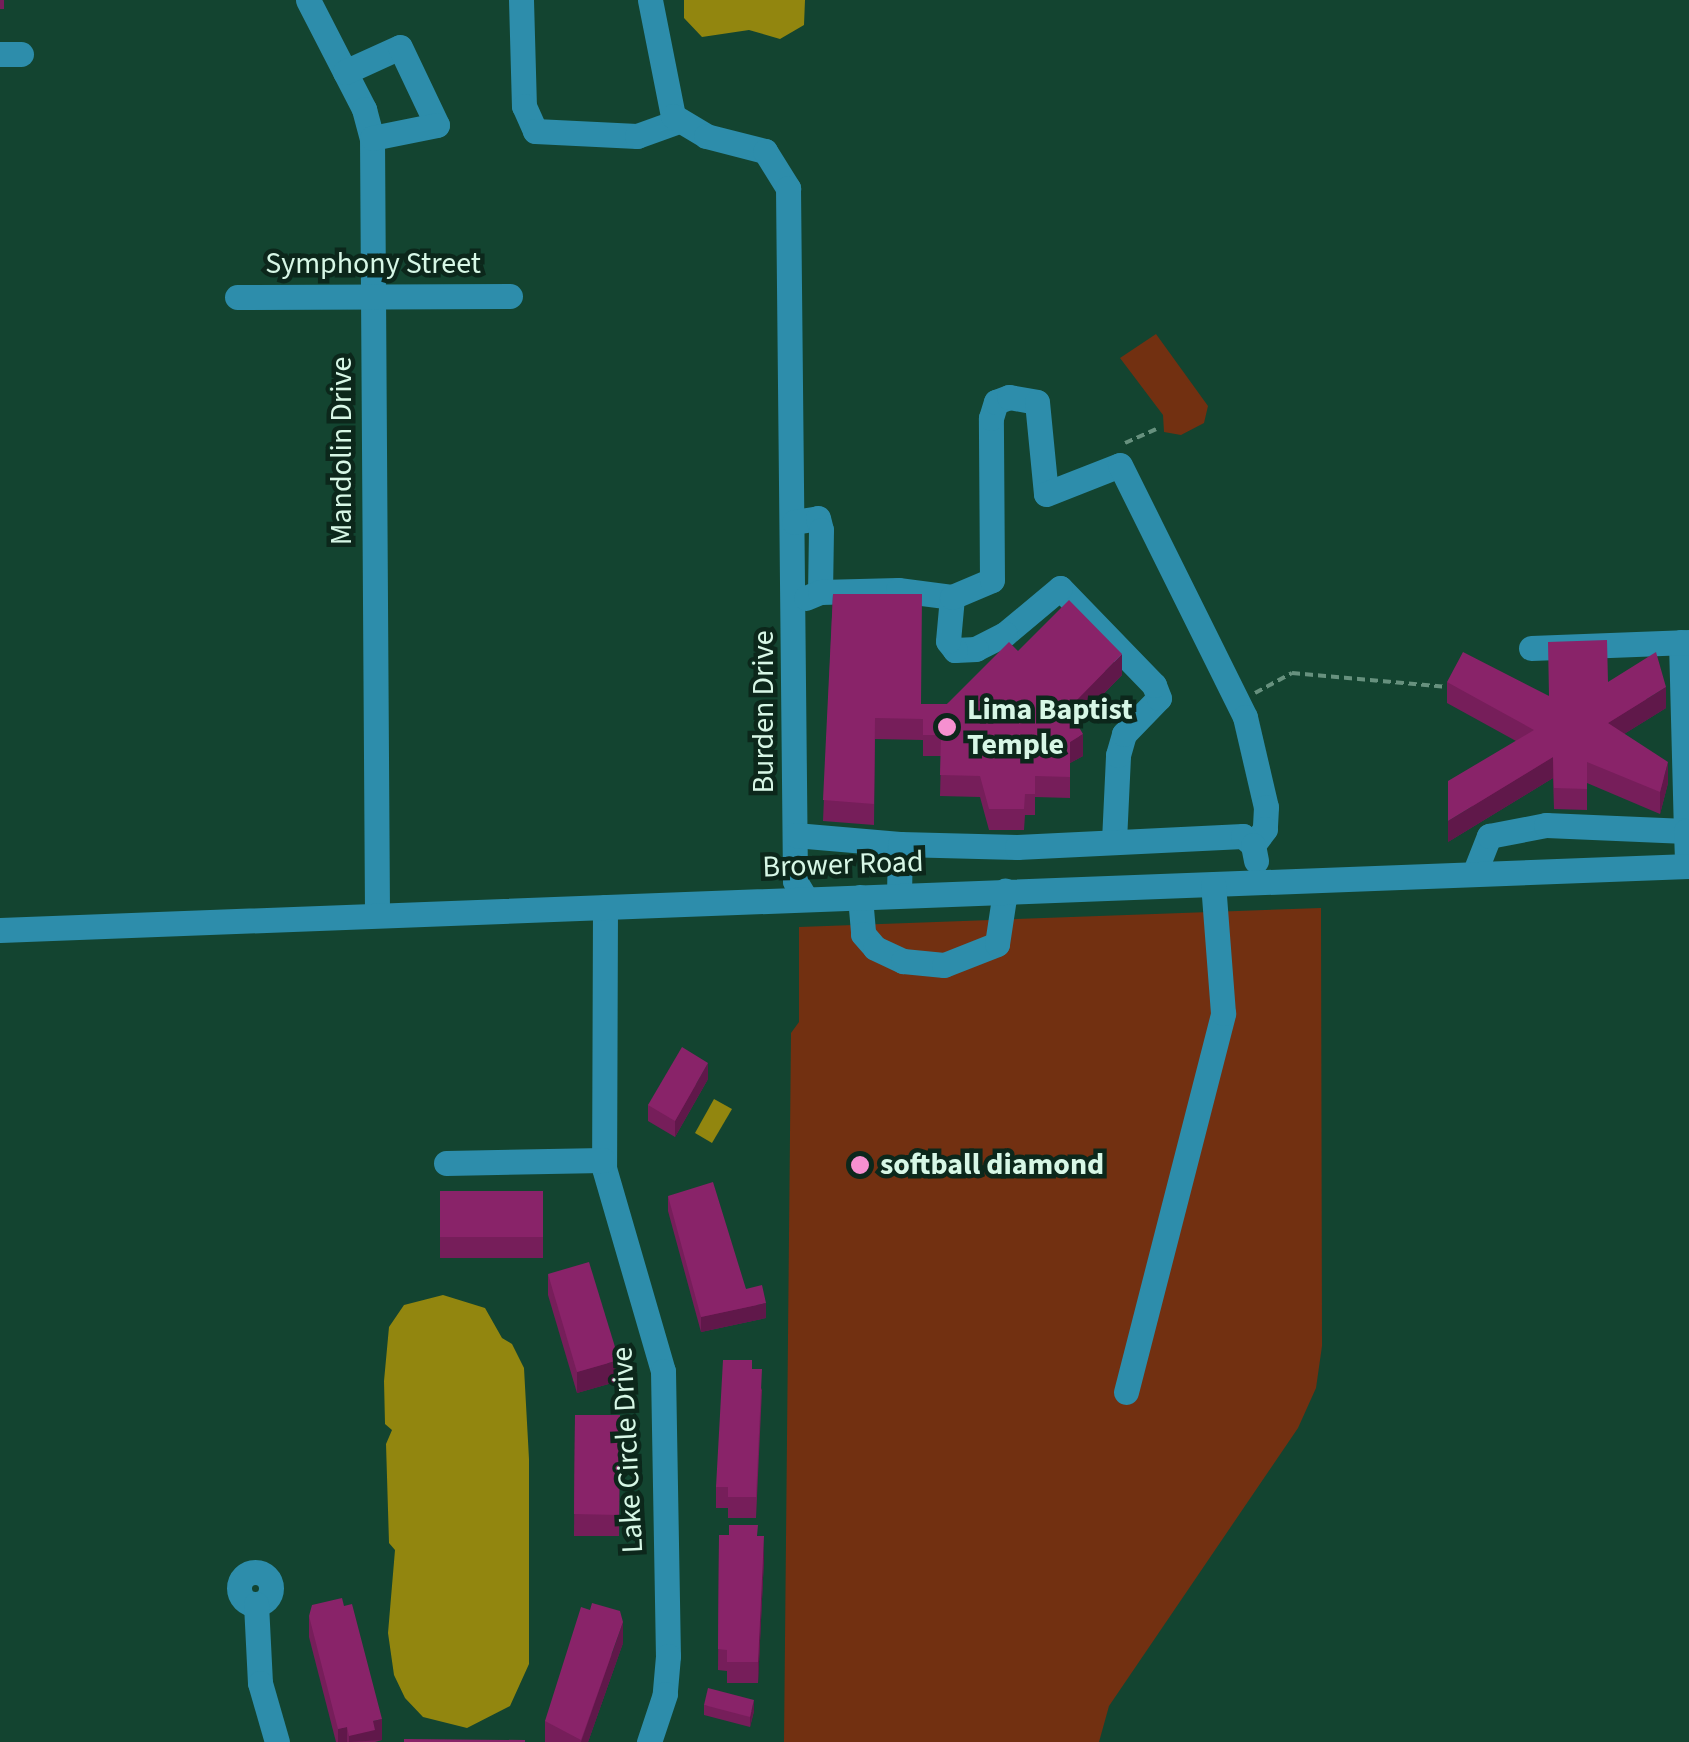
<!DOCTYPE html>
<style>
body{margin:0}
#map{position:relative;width:1689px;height:1742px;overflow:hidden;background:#134430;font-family:"Source Sans 3",sans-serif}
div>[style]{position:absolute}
.green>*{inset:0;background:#723011}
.water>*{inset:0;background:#92860f}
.path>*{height:4px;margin-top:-2px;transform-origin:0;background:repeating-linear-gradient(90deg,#67917e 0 8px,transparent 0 13px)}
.minor>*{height:25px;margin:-12.5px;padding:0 12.5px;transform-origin:12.5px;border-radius:12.5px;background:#2d8dab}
.minor>.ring{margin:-12.5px;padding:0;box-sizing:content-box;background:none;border:25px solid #2d8dab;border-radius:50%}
.wall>*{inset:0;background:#761e5a}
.shaded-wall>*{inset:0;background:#60184a}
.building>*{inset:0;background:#892369}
.dots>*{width:28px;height:28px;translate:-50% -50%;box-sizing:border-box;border:5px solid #0c271b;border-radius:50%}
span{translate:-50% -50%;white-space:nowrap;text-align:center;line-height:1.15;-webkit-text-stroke:9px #0c271b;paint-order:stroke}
.street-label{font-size:30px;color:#d7f7e6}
.poi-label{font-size:30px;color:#d7f7e6;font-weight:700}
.left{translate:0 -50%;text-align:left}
</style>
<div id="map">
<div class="green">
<div style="clip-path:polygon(1156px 334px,1208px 406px,1204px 423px,1181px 435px,1164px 432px,1163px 415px,1120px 358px)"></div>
<div style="clip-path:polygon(1321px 908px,1322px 1346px,1316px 1388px,1298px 1428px,1109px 1706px,1099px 1742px,784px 1742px,791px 1033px,799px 1022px,799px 927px)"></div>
</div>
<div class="water">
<div style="clip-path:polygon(684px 0,805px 0,804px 25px,780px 39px,749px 30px,702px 37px,684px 18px)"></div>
<div style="clip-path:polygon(714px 1099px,732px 1109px,712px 1143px,695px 1133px)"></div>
<div style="clip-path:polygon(443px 1295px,485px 1308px,502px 1338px,512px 1344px,524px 1368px,529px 1459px,529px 1664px,510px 1706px,467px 1728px,423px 1717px,405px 1698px,394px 1675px,388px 1633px,395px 1550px,389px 1543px,386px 1444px,392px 1430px,385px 1424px,384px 1381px,389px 1327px,404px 1305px)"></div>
</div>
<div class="path">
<div style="left:1125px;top:443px;width:34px;rotate:-24deg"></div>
<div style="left:1255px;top:693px;width:42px;rotate:-28.4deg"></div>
<div style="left:1292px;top:673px;width:159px;rotate:5.1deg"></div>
</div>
<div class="minor">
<div style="left:308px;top:0;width:123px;rotate:62.8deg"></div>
<div style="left:364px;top:109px;width:30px;rotate:75deg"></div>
<div style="left:372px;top:138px;width:777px;rotate:89.63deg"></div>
<div style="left:521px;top:0;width:106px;rotate:88.4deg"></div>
<div style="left:524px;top:106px;width:27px;rotate:66deg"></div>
<div style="left:535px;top:131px;width:102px;rotate:2.8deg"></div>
<div style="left:637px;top:136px;width:45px;rotate:-19.7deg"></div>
<div style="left:650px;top:0;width:118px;rotate:78.8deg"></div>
<div style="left:673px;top:116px;width:39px;rotate:31deg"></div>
<div style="left:706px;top:136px;width:61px;rotate:14.3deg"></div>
<div style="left:765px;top:151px;width:44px;rotate:58.1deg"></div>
<div style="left:788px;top:188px;width:693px;rotate:89.42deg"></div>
<div style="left:795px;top:881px;width:21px;rotate:59deg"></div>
<div style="left:0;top:54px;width:21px"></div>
<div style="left:345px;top:72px;width:60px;rotate:-24.4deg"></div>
<div style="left:400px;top:47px;width:86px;rotate:64.6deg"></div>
<div style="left:437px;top:125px;width:66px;rotate:168.7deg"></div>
<div style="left:237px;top:297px;width:273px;rotate:-0.2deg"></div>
<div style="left:794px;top:522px;width:24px;rotate:-9deg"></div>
<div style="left:818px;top:518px;width:12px;rotate:76deg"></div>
<div style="left:821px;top:530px;width:62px;rotate:90.9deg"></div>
<div style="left:820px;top:592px;width:15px;rotate:157deg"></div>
<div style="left:820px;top:592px;width:78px;rotate:-1.5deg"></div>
<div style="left:898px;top:590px;width:54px;rotate:7.4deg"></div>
<div style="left:1681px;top:642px;width:189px;rotate:88.5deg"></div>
<div style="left:1531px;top:648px;width:158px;rotate:-2.2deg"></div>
<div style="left:795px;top:835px;width:105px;rotate:4.9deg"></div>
<div style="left:1114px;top:841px;width:86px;rotate:-87.3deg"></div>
<div style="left:1118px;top:755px;width:22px;rotate:-74deg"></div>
<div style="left:1124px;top:734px;width:50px;rotate:-45.8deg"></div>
<div style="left:1159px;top:698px;width:14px;rotate:-111deg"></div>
<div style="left:1154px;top:685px;width:135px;rotate:-134.1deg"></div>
<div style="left:1060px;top:588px;width:72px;rotate:140.1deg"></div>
<div style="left:1005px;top:634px;width:33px;rotate:153deg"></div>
<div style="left:976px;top:649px;width:21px;rotate:177deg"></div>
<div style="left:955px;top:650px;width:11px;rotate:-128deg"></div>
<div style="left:948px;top:641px;width:44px;rotate:-84.8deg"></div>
<div style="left:952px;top:597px;width:43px;rotate:-23deg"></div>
<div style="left:992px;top:580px;width:162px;rotate:-90.4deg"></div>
<div style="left:991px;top:418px;width:17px;rotate:-73deg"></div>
<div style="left:996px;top:402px;width:14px;rotate:-21deg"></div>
<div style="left:1009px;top:397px;width:28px;rotate:10deg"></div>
<div style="left:1037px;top:402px;width:92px;rotate:84.4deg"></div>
<div style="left:1046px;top:494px;width:79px;rotate:-21.4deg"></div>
<div style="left:1120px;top:465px;width:281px;rotate:63.6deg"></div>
<div style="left:1245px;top:717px;width:92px;rotate:76.9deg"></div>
<div style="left:1266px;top:807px;width:22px;rotate:93deg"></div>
<div style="left:1265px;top:829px;width:20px;rotate:127deg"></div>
<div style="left:1474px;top:874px;width:41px;rotate:-68.5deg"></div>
<div style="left:1489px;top:836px;width:58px;rotate:-10.9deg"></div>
<div style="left:1546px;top:825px;width:140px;rotate:2.5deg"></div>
<div style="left:1686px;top:831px;width:35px;rotate:88deg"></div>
<div style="left:899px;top:895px;width:51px;rotate:-88.9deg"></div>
<div style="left:900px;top:844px;width:117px;rotate:1.5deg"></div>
<div style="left:1017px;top:847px;width:226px;rotate:-2.8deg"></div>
<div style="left:1243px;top:836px;width:13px;rotate:42deg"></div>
<div style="left:1253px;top:845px;width:16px;rotate:79deg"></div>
<div style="left:860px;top:897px;width:37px;rotate:85deg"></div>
<div style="left:863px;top:934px;width:18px;rotate:49deg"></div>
<div style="left:875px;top:948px;width:31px;rotate:25deg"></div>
<div style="left:903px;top:961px;width:41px;rotate:5.6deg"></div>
<div style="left:944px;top:965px;width:57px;rotate:-21.6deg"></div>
<div style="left:997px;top:944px;width:54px;rotate:-81.4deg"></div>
<div style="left:605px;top:907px;width:261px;rotate:90.2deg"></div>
<div style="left:604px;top:1168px;width:211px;rotate:73.8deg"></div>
<div style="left:663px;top:1371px;width:285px;rotate:89deg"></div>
<div style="left:668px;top:1656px;width:38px;rotate:95deg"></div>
<div style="left:665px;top:1694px;width:51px;rotate:108.4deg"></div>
<div style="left:0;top:930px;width:1690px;rotate:-2.17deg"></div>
<div style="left:446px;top:1163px;width:157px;rotate:-1.1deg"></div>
<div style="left:1126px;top:1392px;width:391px;rotate:-75.6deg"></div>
<div style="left:1223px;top:1013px;width:129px;rotate:-94.4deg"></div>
<div class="ring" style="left:239px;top:1572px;width:7px;height:7px"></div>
<div style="left:256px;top:1604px;width:79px;rotate:87.1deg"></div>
<div style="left:260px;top:1683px;width:61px;rotate:73.9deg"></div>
</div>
<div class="wall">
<div style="clip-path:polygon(0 0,4px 0,4px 9px,0 9px)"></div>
<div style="clip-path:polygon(833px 594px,921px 704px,947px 704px,1018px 651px,1122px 675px,1076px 722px,1083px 756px,1070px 763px,1070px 798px,1035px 797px,1035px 815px,1025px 815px,1024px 830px,989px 830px,980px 797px,940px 796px,941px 756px,923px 756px,923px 740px,875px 739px,874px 825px,823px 821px)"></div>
<div style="clip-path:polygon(1447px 682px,1548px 696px,1608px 682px,1666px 708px,1624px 734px,1668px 783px,1660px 814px,1587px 783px,1587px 810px,1554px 809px,1553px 778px,1448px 842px,1516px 741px,1447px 703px)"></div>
<div style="clip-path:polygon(708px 1079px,675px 1137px,648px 1121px,648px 1105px)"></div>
<div style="clip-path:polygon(440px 1191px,543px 1191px,543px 1258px,440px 1258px)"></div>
<div style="clip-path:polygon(668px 1196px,746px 1289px,766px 1318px,701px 1332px,668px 1211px)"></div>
<div style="clip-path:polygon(548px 1274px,619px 1381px,577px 1393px,548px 1295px)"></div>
<div style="clip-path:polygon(752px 1369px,762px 1390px,756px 1518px,728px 1518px,728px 1508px,716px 1508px,716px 1487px)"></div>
<div style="clip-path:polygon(575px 1415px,620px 1415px,619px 1536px,574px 1536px)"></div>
<div style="clip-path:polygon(719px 1535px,757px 1536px,764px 1558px,758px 1683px,727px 1683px,727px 1671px,718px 1670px)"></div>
<div style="clip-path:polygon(309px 1616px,382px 1740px,375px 1742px,336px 1742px,309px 1637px)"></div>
<div style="clip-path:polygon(623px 1643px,588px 1742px,545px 1742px,545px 1721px)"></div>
<div style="clip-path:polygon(704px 1705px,754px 1711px,750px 1727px,704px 1715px)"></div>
</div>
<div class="shaded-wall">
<div style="clip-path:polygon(1122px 654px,1122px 675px,1068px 730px,1068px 709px)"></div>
<div style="clip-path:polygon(1666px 687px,1666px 708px,1608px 744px,1608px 723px)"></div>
<div style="clip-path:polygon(1083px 734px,1083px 756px,1070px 763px,1070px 798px,1070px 742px)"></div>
<div style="clip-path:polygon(1553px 757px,1553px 778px,1448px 842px,1448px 821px)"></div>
<div style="clip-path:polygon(1668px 762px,1668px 783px,1660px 814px,1660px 792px)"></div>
<div style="clip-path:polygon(708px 1063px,708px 1079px,675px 1137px,675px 1121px)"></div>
<div style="clip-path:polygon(766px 1303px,766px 1318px,701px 1332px,701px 1317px)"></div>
<div style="clip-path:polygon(619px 1360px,619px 1381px,577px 1393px,577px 1372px)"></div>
<div style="clip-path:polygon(764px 1536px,764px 1558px,758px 1683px,758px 1662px)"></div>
<div style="clip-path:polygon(623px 1622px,623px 1643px,588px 1742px,581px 1742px)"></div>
<div style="clip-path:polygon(754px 1700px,754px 1711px,750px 1727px,750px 1717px)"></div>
<div style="clip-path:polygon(382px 1719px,382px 1740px,349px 1742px,349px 1736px,373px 1721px)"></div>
<div style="clip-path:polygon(347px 1727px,347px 1742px,338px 1742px,338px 1729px)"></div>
</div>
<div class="building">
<div style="clip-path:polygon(833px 594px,922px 594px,921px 704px,947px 704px,1009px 642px,1018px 651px,1069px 600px,1122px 654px,1068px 709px,1083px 734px,1070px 742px,1070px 777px,1035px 776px,1035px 794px,1025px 794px,1024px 809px,989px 809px,980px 776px,940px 775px,941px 735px,923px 735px,923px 719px,875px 718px,874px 804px,823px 800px)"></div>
<div style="clip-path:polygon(1607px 640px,1608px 682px,1656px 652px,1666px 687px,1608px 723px,1668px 762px,1660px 792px,1587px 762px,1587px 789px,1554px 788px,1553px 757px,1448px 821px,1448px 781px,1534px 730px,1447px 682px,1463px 652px,1549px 696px,1548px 642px)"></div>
<div style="clip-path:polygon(682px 1047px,708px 1063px,675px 1121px,648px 1105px)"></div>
<div style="clip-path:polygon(713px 1182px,746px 1289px,762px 1285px,766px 1303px,701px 1317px,668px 1196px)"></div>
<div style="clip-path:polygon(440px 1191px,543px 1191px,543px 1237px,440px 1237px)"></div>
<div style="clip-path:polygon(589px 1262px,619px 1360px,577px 1372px,548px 1274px)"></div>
<div style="clip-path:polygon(723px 1360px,752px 1360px,752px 1369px,762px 1369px,756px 1497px,728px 1497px,728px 1487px,716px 1487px)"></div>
<div style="clip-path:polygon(575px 1415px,620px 1415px,619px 1515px,574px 1514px)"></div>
<div style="clip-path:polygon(729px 1525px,758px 1525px,757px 1536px,764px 1536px,758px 1662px,727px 1662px,727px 1650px,718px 1649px,719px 1535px,729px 1535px)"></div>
<div style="clip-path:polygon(342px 1598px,344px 1606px,352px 1604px,382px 1719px,373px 1721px,375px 1730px,349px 1736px,347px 1727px,338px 1729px,309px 1616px,312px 1605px)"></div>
<div style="clip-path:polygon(592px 1603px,620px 1611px,623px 1622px,581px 1740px,545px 1721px,581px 1607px,590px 1610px)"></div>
<div style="clip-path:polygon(708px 1688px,754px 1700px,750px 1717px,704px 1705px)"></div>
<div style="clip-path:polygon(404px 1739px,525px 1740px,525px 1742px,404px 1742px)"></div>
</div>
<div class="dots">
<div style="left:947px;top:727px;background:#f690d0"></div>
<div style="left:860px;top:1165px;background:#f690d0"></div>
</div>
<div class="street-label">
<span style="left:373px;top:264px">Symphony Street</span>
<span style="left:342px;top:451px;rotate:-90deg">Mandolin Drive</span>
<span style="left:764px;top:712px;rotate:-90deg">Burden Drive</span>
<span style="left:843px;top:865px;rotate:-2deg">Brower Road</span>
<span style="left:628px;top:1450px;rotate:-93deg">Lake Circle Drive</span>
</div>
<div class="poi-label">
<span class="left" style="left:967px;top:727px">Lima Baptist<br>Temple</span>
<span class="left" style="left:880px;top:1165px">softball diamond</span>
</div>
</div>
